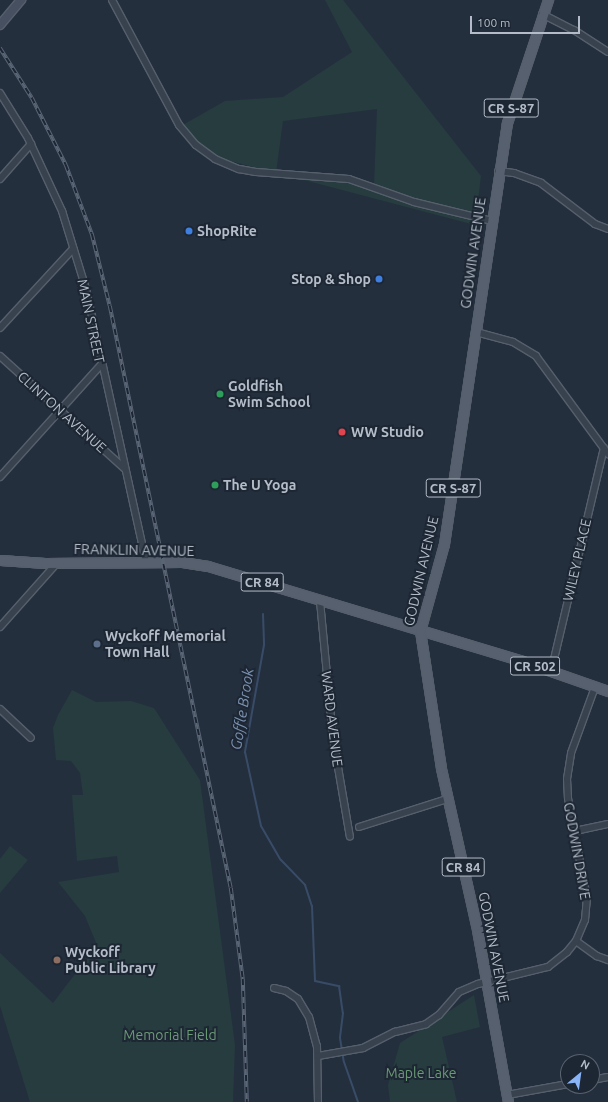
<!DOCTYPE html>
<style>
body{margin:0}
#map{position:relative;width:608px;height:1102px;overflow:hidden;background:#242f3e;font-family:Ubuntu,sans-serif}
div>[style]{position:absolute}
.green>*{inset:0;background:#263c3f}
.stream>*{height:2px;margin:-1px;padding:0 1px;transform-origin:1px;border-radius:1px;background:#394c67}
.roads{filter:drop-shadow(1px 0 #565f6c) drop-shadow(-1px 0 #565f6c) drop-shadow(0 1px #565f6c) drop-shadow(0 -1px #565f6c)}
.minor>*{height:6px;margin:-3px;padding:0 3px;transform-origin:3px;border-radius:3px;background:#38414e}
.secondary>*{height:8px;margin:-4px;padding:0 4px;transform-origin:4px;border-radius:4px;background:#465061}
.primary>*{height:9px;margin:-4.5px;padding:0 4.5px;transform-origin:4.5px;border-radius:4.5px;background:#56606e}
.rail>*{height:3.5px;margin-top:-1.75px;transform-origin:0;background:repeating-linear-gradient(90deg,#1d2633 0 6px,#5a6575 0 12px);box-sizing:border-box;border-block:1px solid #5a6575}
.dots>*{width:11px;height:11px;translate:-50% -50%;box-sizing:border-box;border:2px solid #1d2633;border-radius:50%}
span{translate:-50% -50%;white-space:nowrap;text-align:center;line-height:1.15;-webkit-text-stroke:4px #1d2633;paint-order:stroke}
.shield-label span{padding:1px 3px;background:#1d2633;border:1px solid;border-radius:3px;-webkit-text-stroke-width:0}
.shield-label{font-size:13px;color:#b4bcc9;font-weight:700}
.poi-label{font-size:14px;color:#b4bcc9;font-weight:700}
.left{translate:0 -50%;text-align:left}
.right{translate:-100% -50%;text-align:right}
.street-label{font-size:14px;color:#b4bcc9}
.park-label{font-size:14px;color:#6b9a76}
.water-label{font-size:15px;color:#7c92b1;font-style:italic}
.north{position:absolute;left:560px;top:1054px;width:40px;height:40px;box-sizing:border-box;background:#1d2633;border:1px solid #59626f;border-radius:50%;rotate:29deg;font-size:11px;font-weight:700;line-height:16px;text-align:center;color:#b4bcc9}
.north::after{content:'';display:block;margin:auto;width:14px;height:18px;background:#8ab4f8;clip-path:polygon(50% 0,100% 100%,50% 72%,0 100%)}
.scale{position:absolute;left:470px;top:16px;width:110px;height:18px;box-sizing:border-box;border:2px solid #b4bcc9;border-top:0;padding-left:5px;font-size:12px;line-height:14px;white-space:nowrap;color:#b4bcc9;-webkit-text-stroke:3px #1d2633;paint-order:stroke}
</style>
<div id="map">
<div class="green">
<div style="clip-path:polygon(325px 0,343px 0,481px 176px,475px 225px,285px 175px,374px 185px,377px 109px,283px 121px,276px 173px,211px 156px,181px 126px,225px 101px,283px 97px,352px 52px)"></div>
<div style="clip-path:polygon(72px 690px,96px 702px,131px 701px,154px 708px,200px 780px,235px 1045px,233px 1102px,30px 1102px,0 1006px,0 953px,53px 1003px,97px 945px,85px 916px,58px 882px,119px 872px,117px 856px,77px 861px,72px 795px,83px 795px,80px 773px,71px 761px,56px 760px,53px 728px,58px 715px)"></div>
<div style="clip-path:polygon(10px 846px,28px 860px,0 893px,0 859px)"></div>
<div style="clip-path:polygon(474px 995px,480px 1027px,442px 1037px,457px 1102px,390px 1102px,388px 1085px,400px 1043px)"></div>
</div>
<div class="stream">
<div style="left:263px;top:614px;width:31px;rotate:88deg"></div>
<div style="left:264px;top:645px;width:109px;rotate:100.1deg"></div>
<div style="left:245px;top:752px;width:76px;rotate:77.8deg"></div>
<div style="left:261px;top:826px;width:39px;rotate:60deg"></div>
<div style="left:281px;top:860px;width:35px;rotate:46deg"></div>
<div style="left:305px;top:885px;width:22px;rotate:72deg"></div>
<div style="left:312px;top:906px;width:75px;rotate:87.7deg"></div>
<div style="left:315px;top:981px;width:25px;rotate:12deg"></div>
<div style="left:339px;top:986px;width:27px;rotate:82deg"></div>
<div style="left:343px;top:1013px;width:25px;rotate:97deg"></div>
<div style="left:340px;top:1038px;width:24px;rotate:81deg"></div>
<div style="left:344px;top:1062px;width:42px;rotate:70.7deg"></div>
</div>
<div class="roads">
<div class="minor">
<div style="left:112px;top:0;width:142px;rotate:61.8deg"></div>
<div style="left:179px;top:125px;width:26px;rotate:50deg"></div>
<div style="left:196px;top:145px;width:24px;rotate:36deg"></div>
<div style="left:215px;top:159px;width:26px;rotate:23deg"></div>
<div style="left:239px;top:169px;width:17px;rotate:10deg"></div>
<div style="left:256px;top:172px;width:93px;rotate:4.3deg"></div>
<div style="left:349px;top:179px;width:69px;rotate:19.5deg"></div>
<div style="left:414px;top:202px;width:80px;rotate:13.7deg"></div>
<div style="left:542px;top:14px;width:36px;rotate:27deg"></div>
<div style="left:574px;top:30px;width:40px;rotate:32.9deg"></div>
<div style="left:0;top:93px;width:53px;rotate:58.1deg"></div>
<div style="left:28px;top:138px;width:81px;rotate:65deg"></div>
<div style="left:62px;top:211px;width:82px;rotate:72.9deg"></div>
<div style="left:86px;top:289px;width:280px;rotate:77.6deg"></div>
<div style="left:498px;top:171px;width:16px;rotate:7deg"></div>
<div style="left:514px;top:173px;width:29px;rotate:20deg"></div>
<div style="left:541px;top:183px;width:68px;rotate:37.2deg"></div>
<div style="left:595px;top:224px;width:14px;rotate:21deg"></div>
<div style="left:0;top:179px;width:47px;rotate:-48.5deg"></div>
<div style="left:0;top:328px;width:108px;rotate:-47.3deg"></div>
<div style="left:476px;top:332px;width:38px;rotate:15deg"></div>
<div style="left:513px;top:342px;width:27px;rotate:31deg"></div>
<div style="left:536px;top:356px;width:122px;rotate:53.7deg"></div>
<div style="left:0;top:356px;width:167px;rotate:42.1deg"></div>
<div style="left:0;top:477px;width:151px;rotate:-48deg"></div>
<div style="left:320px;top:601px;width:138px;rotate:84.6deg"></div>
<div style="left:333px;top:738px;width:100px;rotate:80.3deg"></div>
<div style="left:0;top:627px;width:86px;rotate:-48.3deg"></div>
<div style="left:551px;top:672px;width:230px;rotate:-76.7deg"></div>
<div style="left:0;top:709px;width:42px;rotate:43.1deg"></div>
<div style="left:359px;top:827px;width:92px;rotate:-17.7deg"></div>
<div style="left:575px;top:831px;width:34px;rotate:-12deg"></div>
<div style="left:576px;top:941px;width:26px;rotate:36deg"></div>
<div style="left:597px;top:956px;width:12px;rotate:20deg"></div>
<div style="left:274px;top:988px;width:12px;rotate:14deg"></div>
<div style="left:286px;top:991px;width:14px;rotate:34deg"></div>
<div style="left:298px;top:999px;width:21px;rotate:59deg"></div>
<div style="left:309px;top:1017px;width:30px;rotate:75deg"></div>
<div style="left:317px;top:1046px;width:56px;rotate:89deg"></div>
<div style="left:318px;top:1056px;width:46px;rotate:-10.1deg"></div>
<div style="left:363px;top:1048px;width:36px;rotate:-27deg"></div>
<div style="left:395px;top:1032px;width:32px;rotate:-14deg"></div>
<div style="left:426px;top:1024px;width:16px;rotate:-35deg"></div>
<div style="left:439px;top:1015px;width:30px;rotate:-49deg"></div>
<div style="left:459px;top:992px;width:21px;rotate:-23deg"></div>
<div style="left:478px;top:984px;width:72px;rotate:-13.7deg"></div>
<div style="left:548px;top:967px;width:24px;rotate:-38deg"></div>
<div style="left:567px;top:952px;width:14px;rotate:-51deg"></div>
<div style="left:576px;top:941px;width:23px;rotate:-67deg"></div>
<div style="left:585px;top:920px;width:22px;rotate:-85deg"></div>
<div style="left:587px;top:898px;width:102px;rotate:-100.8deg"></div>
<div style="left:568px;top:798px;width:19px;rotate:-93deg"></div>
<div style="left:567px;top:779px;width:26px;rotate:-81deg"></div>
<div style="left:571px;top:753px;width:70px;rotate:-70deg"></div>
<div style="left:592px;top:1080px;width:16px;rotate:-11deg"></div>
<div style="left:507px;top:1095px;width:62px;rotate:-10.2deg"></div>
</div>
<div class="secondary">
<div style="left:0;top:25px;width:33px;rotate:-50deg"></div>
</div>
<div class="primary">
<div style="left:0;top:560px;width:45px;rotate:3.8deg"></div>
<div style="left:45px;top:563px;width:137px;rotate:-0.4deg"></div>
<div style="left:182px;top:562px;width:26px;rotate:9deg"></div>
<div style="left:208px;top:566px;width:328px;rotate:16.8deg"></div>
<div style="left:522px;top:661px;width:91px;rotate:19.2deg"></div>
<div style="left:508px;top:1102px;width:180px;rotate:-100.2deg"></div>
<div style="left:476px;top:925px;width:161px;rotate:-102.6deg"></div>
<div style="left:441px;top:768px;width:139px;rotate:-98.7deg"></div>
<div style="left:420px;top:631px;width:90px;rotate:-74.6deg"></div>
<div style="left:444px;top:544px;width:426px;rotate:-81.5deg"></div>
<div style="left:507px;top:123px;width:130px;rotate:-71.6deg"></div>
</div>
</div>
<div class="rail">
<div style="left:0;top:48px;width:59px;rotate:57.4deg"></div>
<div style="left:32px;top:98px;width:75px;rotate:63.1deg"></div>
<div style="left:66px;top:165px;width:74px;rotate:69.4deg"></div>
<div style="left:92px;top:234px;width:74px;rotate:76deg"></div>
<div style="left:110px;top:306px;width:594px;rotate:78.26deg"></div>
<div style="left:231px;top:888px;width:92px;rotate:82.5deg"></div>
<div style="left:243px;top:979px;width:123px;rotate:88.1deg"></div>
</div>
<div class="dots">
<div style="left:189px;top:231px;background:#3f7fe0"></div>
<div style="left:379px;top:279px;background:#3f7fe0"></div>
<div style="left:220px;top:394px;background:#2e9e5b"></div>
<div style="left:342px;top:432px;background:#e0444e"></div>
<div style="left:215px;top:485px;background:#2e9e5b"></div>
<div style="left:97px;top:644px;background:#5c6f8a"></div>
<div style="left:57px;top:960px;background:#8d6e63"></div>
</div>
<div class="shield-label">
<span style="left:511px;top:108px">CR S-87</span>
<span style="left:453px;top:488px">CR S-87</span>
<span style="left:262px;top:582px">CR 84</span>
<span style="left:535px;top:666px">CR 502</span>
<span style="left:463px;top:867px">CR 84</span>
</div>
<div class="poi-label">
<span class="left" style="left:197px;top:231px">ShopRite</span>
<span class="right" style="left:371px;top:279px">Stop &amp; Shop</span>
<span class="left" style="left:228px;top:394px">Goldfish<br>Swim School</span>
<span class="left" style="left:351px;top:432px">WW Studio</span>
<span class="left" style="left:223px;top:485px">The U Yoga</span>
<span class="left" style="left:105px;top:644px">Wyckoff Memorial<br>Town Hall</span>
<span class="left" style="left:65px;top:960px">Wyckoff<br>Public Library</span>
</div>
<div class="street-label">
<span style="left:473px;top:253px;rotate:-82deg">GODWIN AVENUE</span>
<span style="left:91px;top:321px;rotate:78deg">MAIN STREET</span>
<span style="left:62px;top:412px;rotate:42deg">CLINTON AVENUE</span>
<span style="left:134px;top:550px;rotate:1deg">FRANKLIN AVENUE</span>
<span style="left:577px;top:560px;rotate:-77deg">WILEY PLACE</span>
<span style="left:421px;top:571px;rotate:-77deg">GODWIN AVENUE</span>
<span style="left:332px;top:719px;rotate:83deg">WARD AVENUE</span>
<span style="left:577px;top:851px;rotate:80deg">GODWIN DRIVE</span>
<span style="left:494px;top:947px;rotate:79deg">GODWIN AVENUE</span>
</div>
<div class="park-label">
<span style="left:170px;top:1035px">Memorial Field</span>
<span style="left:421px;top:1073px">Maple Lake</span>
</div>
<div class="water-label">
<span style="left:242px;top:709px;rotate:-81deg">Goffle Brook</span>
</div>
<div class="north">N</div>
<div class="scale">100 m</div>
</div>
